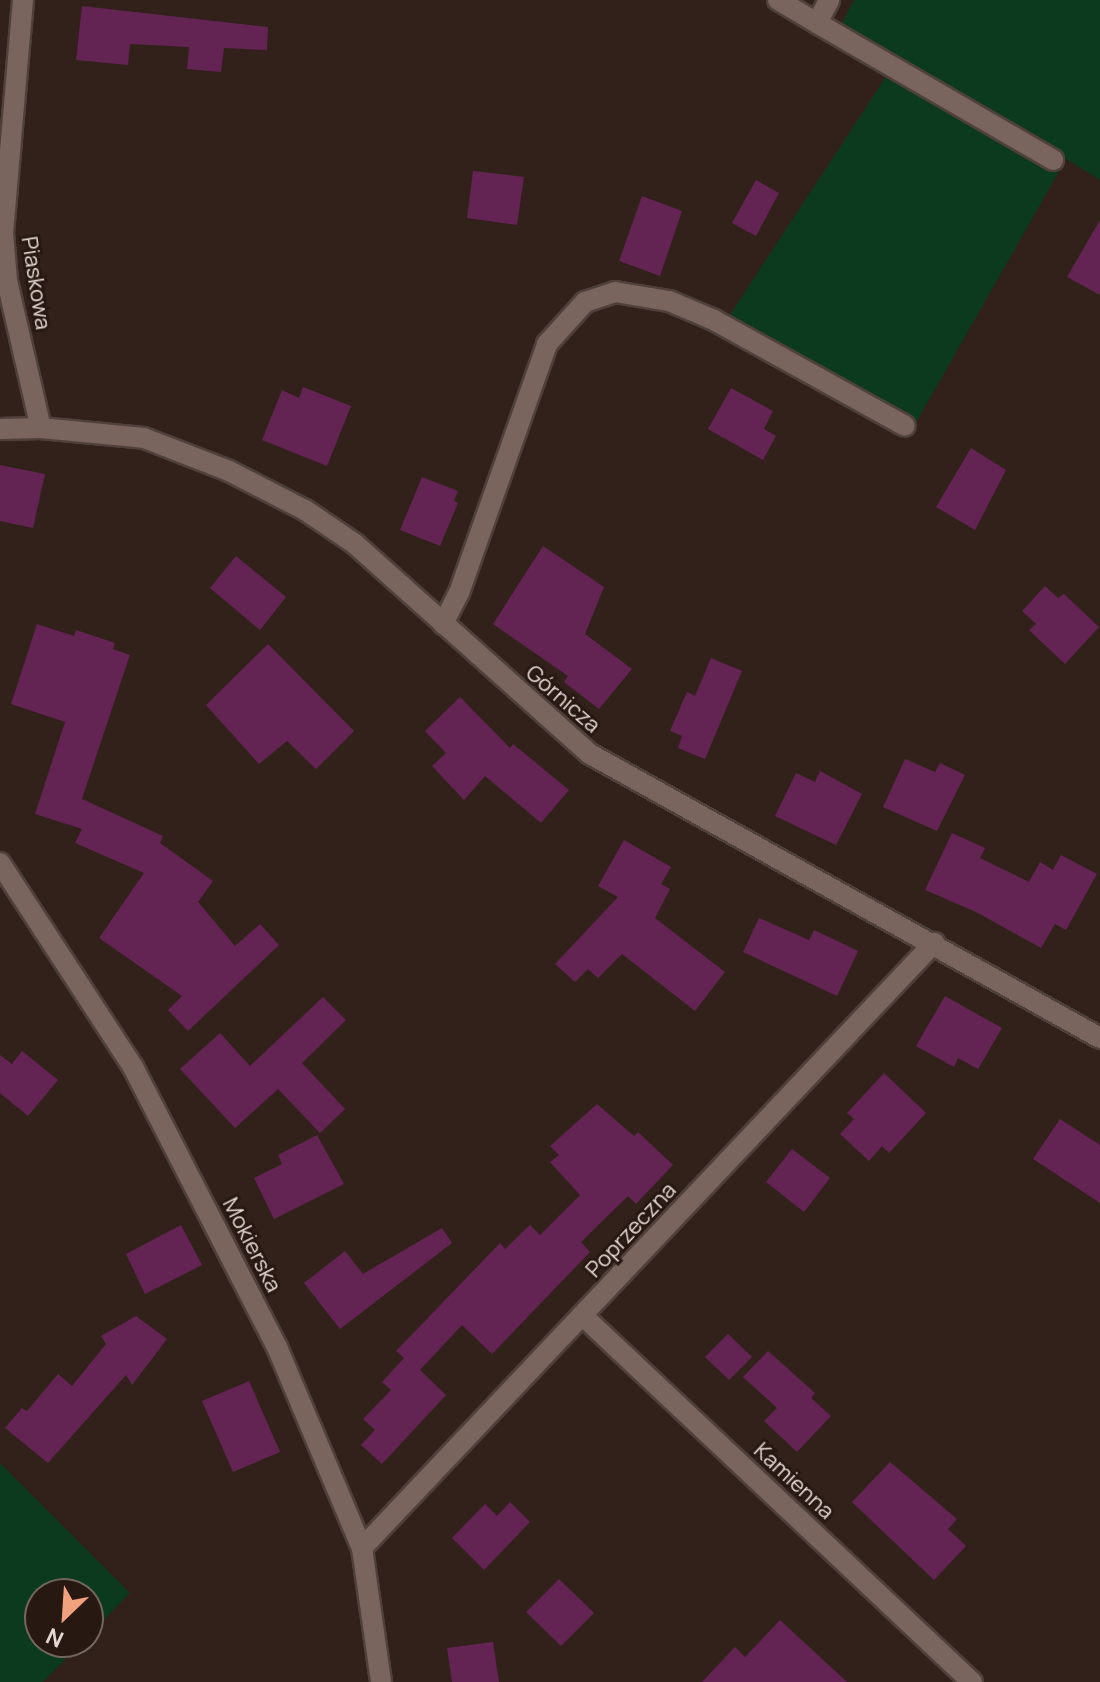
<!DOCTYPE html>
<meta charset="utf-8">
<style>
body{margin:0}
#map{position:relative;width:1100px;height:1682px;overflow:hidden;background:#32211b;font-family:Manrope,sans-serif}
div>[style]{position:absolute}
.green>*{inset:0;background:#0c3a1e}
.building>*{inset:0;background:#632454}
.roads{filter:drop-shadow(2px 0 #4f403c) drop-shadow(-2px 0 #4f403c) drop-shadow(0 2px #4f403c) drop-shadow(0 -2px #4f403c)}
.minor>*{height:20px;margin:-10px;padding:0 10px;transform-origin:10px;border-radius:10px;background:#79655d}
span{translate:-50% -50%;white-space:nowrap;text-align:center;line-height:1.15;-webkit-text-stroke:6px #281812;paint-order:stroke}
.street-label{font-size:22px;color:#e4d8d4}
.north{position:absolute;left:24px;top:1578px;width:80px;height:80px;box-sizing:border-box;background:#281812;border:2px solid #736560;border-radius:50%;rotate:205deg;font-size:22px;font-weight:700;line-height:32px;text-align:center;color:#e4d8d4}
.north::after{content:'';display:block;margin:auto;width:28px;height:36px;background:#f1a17d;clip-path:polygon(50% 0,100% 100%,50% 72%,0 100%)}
</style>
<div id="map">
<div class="green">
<div style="clip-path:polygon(854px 0,1100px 0,1100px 180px,1066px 159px,909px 435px,718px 333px,891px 69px,836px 35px)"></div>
<div style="clip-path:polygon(0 1463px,130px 1593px,88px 1636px,88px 1594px,40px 1594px,40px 1642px,82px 1642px,43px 1682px,0 1682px)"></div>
</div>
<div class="building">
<div style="clip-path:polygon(82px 6px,268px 27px,267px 50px,224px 48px,221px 72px,187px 69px,189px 47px,130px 44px,128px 65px,76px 60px)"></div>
<div style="clip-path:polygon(473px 171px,524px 177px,517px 225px,467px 218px)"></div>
<div style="clip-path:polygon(756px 180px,779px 193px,756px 236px,732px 223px)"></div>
<div style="clip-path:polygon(642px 196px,682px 211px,660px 276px,619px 261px)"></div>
<div style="clip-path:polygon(1100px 220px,1100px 295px,1067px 277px)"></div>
<div style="clip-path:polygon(303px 387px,351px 406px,327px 466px,262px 440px,282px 390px,299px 398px)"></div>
<div style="clip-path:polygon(731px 388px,773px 411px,764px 429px,776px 436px,763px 460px,708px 429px)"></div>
<div style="clip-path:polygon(971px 448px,1006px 470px,975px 530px,936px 507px)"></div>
<div style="clip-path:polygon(0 465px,45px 474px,33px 528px,0 521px)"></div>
<div style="clip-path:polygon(422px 477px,458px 491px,454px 501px,458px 503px,440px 546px,400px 530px)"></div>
<div style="clip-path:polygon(543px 546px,604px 587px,585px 634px,632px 669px,599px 709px,564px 682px,568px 676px,493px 624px)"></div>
<div style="clip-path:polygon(236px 556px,286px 597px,260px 630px,210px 588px)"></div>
<div style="clip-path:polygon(1045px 586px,1058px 598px,1064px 594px,1099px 627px,1065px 664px,1029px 630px,1036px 624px,1022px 611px)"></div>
<div style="clip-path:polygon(37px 624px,74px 636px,76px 630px,115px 643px,113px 649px,130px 655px,82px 799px,163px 836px,160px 843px,213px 881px,198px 902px,235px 946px,260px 924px,279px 945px,188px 1031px,168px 1010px,182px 996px,99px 938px,144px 873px,75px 843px,82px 829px,35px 814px,65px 722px,11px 704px)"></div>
<div style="clip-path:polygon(268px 644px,354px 731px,316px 769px,287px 741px,259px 764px,206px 705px)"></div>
<div style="clip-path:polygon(711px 658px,742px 671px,705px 759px,678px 748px,682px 736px,670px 731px,687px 692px,695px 696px)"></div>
<div style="clip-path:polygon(460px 697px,510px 748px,513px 744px,569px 790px,541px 823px,485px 776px,464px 800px,432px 766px,446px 753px,425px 731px)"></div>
<div style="clip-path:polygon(905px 759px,935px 772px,940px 763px,965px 775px,937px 831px,883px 807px)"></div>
<div style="clip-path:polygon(820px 771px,862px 794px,836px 845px,775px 816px,796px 773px,815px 782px)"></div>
<div style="clip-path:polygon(952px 833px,985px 848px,980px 858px,1029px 882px,1040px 862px,1053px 870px,1061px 855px,1097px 874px,1066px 930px,1055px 924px,1041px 948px,976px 912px,925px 890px)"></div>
<div style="clip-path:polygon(624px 840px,671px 867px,661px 884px,670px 889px,655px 918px,725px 972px,695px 1011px,622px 954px,598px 978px,588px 969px,575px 982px,555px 964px,618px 897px,598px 886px)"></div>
<div style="clip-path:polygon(759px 918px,809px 940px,814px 930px,858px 951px,837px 996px,743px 952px)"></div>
<div style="clip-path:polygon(945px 996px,1002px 1028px,978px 1069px,958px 1058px,954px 1067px,916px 1046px)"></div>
<div style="clip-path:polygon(323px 997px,346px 1020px,302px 1063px,345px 1109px,320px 1133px,278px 1089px,235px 1128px,180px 1069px,220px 1033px,250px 1066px)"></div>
<div style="clip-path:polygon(22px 1051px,58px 1080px,28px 1116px,0 1093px,0 1055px,12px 1064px)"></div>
<div style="clip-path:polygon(884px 1073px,926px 1113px,889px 1153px,882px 1146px,869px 1161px,840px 1134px,854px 1119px,847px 1113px)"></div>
<div style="clip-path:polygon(597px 1104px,634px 1136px,638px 1132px,673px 1165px,636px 1204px,628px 1196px,581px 1242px,590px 1252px,492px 1354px,462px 1325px,420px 1370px,446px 1395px,382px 1464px,361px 1445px,375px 1430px,363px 1419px,391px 1390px,382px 1382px,404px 1358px,396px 1351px,500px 1243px,505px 1249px,530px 1225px,540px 1235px,580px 1195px,550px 1162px,559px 1155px,550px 1146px)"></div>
<div style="clip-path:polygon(1060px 1119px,1100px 1145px,1100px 1203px,1033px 1159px)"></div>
<div style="clip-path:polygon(317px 1135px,344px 1184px,274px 1219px,254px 1178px,282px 1164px,278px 1155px)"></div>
<div style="clip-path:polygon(792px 1149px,830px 1178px,804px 1212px,766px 1182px)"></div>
<div style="clip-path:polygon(181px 1225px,202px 1265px,145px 1294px,126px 1254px)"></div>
<div style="clip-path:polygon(442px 1228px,452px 1243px,340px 1329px,304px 1283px,345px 1251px,363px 1274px)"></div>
<div style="clip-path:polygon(136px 1316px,167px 1339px,132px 1385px,126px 1375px,48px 1463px,5px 1428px,22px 1408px,27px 1411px,58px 1374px,72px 1386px,106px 1344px,101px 1336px)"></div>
<div style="clip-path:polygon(728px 1334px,752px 1357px,729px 1380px,705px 1357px)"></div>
<div style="clip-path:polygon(768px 1351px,815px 1393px,811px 1398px,831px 1416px,797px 1452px,764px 1421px,777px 1408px,743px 1377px)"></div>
<div style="clip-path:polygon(249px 1381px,280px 1452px,233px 1472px,202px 1401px)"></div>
<div style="clip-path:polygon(890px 1462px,957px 1519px,948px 1529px,966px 1546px,934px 1580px,852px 1502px)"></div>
<div style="clip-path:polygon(510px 1502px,530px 1522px,484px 1570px,452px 1538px,485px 1504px,497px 1516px)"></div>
<div style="clip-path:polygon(559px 1579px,594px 1613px,561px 1646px,526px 1612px)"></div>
<div style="clip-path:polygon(780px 1620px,847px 1682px,702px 1682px,735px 1647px,745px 1657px)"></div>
<div style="clip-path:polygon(493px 1642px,499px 1682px,452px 1682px,447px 1648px)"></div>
</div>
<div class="roads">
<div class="minor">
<div style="left:23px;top:0;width:234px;rotate:94.9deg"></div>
<div style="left:3px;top:233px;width:48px;rotate:85.2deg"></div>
<div style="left:7px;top:281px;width:151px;rotate:77deg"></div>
<div style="left:778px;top:0;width:45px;rotate:30.5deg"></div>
<div style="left:817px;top:23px;width:26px;rotate:-62deg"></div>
<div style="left:817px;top:23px;width:273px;rotate:30.1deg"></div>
<div style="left:0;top:429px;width:41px;rotate:-1.4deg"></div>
<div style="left:41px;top:428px;width:103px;rotate:5.5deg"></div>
<div style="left:144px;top:438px;width:91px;rotate:21.2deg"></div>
<div style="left:229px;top:471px;width:85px;rotate:27.2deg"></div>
<div style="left:305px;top:510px;width:60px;rotate:34.2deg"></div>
<div style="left:355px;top:544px;width:315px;rotate:41.8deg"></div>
<div style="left:590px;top:754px;width:584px;rotate:29.11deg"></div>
<div style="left:443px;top:624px;width:35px;rotate:-63deg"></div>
<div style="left:459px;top:593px;width:264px;rotate:-70.5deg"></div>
<div style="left:547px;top:344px;width:57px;rotate:-47.9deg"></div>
<div style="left:585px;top:302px;width:32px;rotate:-18deg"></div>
<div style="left:615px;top:292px;width:55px;rotate:9.5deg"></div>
<div style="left:669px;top:301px;width:49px;rotate:22.9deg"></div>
<div style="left:714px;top:320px;width:218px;rotate:29deg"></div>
<div style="left:0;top:863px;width:244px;rotate:56.9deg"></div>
<div style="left:133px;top:1067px;width:315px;rotate:62.8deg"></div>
<div style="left:277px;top:1347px;width:218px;rotate:67.1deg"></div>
<div style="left:362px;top:1548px;width:135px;rotate:81.9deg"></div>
<div style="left:583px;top:1316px;width:534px;rotate:43.26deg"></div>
<div style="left:362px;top:1548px;width:833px;rotate:-46.61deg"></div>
</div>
</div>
<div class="street-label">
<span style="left:36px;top:283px;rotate:81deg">Piaskowa</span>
<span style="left:563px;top:699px;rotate:41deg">Górnicza</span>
<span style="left:631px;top:1230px;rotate:-47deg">Poprzeczna</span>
<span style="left:252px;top:1245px;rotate:63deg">Mokierska</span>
<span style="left:794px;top:1481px;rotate:43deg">Kamienna</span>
</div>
<div class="north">N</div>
</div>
